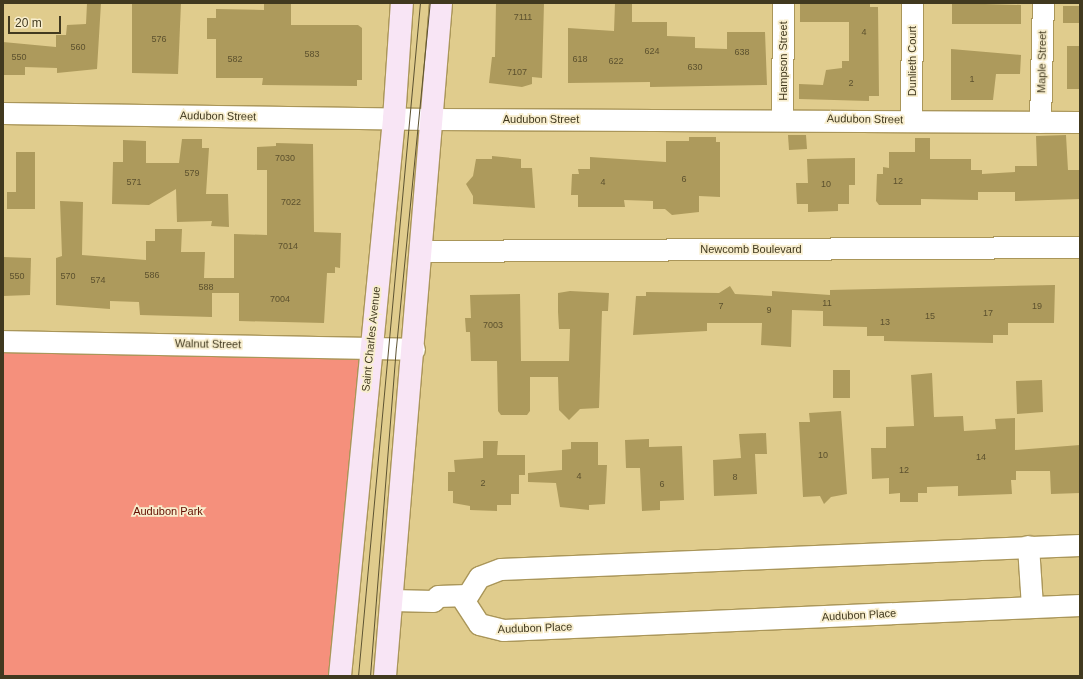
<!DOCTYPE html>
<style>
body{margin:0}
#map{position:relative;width:1083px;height:679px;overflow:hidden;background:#e0cc8d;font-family:Helvetica,sans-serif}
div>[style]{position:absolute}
.green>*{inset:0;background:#f5907c}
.building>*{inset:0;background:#ad9a5c}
.roads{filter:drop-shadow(1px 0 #aa9659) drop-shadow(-1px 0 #aa9659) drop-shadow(0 1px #aa9659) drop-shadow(0 -1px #aa9659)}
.street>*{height:21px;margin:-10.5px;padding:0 10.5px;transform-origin:10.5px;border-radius:10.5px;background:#fff}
.secondary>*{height:22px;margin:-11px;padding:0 11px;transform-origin:11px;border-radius:11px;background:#f8e5f5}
.tram>*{height:1px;margin:-0.5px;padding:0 0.5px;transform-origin:0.5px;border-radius:0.5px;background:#5d5332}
span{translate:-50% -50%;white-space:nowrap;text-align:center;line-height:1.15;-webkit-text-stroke:3.5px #f8eece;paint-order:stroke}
.number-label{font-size:9px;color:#5c512e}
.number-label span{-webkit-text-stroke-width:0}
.street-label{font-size:11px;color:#41391f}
.park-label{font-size:11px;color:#620e02}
.frame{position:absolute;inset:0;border:4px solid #41391f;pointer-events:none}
.scale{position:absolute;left:8px;top:16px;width:53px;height:18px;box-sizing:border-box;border:2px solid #41391f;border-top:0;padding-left:5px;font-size:12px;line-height:14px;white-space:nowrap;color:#41391f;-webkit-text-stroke:3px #f8eece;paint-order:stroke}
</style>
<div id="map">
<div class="green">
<div style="clip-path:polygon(3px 343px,360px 351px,330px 676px,3px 676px)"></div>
</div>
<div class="building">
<div style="clip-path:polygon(87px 3px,101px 3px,97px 69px,57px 73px,57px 68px,25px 67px,25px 75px,3px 75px,3px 42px,56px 47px,56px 35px,66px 35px,67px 25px,86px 24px)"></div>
<div style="clip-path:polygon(132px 3px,181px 3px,178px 74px,132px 73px)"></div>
<div style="clip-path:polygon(264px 3px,291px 3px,291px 25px,358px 25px,362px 28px,362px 80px,357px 80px,357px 86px,262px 85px,263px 78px,216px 78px,216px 39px,207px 39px,207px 18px,216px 18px,216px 9px,264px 10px)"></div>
<div style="clip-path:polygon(496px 3px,544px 3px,542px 78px,532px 77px,532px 84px,522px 87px,489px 83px,492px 57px,495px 57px)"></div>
<div style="clip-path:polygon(615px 3px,632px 3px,632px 22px,667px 22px,667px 36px,695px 37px,695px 48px,727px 49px,727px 32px,765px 32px,767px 85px,650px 87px,650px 82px,568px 83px,568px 28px,614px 31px)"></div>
<div style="clip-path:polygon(800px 3px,870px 3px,870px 7px,878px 7px,879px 96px,869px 96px,869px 101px,799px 99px,799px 84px,823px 85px,826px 70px,842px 68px,842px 61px,849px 61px,849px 22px,800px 22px)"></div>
<div style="clip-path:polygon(952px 3px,1021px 5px,1021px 24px,952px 24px)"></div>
<div style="clip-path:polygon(1063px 6px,1080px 6px,1080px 23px,1063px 23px)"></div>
<div style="clip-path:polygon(1067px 46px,1080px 46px,1080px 89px,1067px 89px)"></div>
<div style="clip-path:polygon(951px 49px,1021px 55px,1020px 74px,996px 74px,993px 100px,951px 100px)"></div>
<div style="clip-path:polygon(788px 135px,806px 135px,807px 149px,789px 150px)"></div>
<div style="clip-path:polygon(1066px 135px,1068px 170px,1080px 170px,1080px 199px,1015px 201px,1015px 192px,978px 192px,978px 200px,921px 199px,921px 205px,879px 205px,876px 201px,877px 174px,883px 174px,883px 167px,889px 168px,889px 152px,915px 152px,915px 138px,930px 138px,930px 159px,971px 159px,971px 170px,982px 170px,982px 174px,1015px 172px,1015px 166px,1037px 166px,1036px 136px)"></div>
<div style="clip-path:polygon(689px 137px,716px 137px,716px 142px,720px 142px,720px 197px,699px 196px,699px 212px,672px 215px,665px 209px,653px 209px,653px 201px,624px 200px,625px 207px,578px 207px,578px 195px,571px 195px,572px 174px,579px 174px,578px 169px,590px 169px,590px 157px,666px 162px,666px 141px,689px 141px)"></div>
<div style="clip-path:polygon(182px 139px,202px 139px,202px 148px,209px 148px,206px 194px,228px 194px,229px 227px,211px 226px,212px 221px,177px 222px,176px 189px,149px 205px,112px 204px,113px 162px,123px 162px,123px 140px,146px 141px,146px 163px,179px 163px)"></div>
<div style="clip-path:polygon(276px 143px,313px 144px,314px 232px,341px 233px,340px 268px,335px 267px,335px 273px,327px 273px,324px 323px,239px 321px,239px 293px,212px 293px,212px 317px,140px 315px,139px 302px,110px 301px,110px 309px,56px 305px,56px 258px,62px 256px,60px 201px,83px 202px,82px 255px,146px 260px,146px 241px,155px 241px,155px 229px,182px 229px,181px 252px,205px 252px,204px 278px,234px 278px,234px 234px,267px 235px,267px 170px,257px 170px,257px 147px,276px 146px)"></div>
<div style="clip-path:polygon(16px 152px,35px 152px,35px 209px,7px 209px,7px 192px,16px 192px)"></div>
<div style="clip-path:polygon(492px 156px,521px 159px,521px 168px,532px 168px,535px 208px,473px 204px,473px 196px,466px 184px,473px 176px,476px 159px,492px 159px)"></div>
<div style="clip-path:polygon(855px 158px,855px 185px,849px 185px,849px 204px,838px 204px,838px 211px,808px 212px,808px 204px,797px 204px,796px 183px,808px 183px,807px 159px)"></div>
<div style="clip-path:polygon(3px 257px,31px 258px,30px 295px,3px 296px)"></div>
<div style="clip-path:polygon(1055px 285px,1054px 323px,1008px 323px,1008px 335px,993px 335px,993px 343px,884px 341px,884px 336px,867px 336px,867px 327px,823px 326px,823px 311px,792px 310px,791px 347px,761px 345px,762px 323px,707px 323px,707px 331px,633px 335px,636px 296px,646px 296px,646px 292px,719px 293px,730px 286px,735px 294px,772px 296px,772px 291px,830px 295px,830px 290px)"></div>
<div style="clip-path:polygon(570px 291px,609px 293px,608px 311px,602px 311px,599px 408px,580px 409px,569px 420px,559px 410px,558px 377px,530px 377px,530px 411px,527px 415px,501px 415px,498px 411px,497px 361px,471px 361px,470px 332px,466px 332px,465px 318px,471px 318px,470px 295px,520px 294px,521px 361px,569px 361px,570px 329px,559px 329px,558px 312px,558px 293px)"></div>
<div style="clip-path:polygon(833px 370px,850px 370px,850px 398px,833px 398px)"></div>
<div style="clip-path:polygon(932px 373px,934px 417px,963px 416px,964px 431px,996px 429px,995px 419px,1015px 418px,1015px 450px,1080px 445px,1080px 493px,1051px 494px,1050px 471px,1016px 471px,1016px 480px,1011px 480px,1012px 494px,958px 496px,958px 486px,927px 487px,927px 493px,918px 493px,918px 502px,900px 502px,900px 493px,889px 494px,889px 478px,872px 479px,871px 448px,886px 448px,886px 427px,914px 426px,911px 375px)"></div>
<div style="clip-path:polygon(1042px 380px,1043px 412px,1017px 414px,1016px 381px)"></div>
<div style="clip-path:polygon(841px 411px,847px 494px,831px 497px,824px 504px,820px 496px,803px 497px,799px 422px,810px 422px,809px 413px)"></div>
<div style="clip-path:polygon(766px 433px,767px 454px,755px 454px,757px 494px,714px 496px,713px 460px,741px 458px,739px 434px)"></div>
<div style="clip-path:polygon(649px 439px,649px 447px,682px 446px,684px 500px,660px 501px,660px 510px,642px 511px,640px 468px,626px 468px,625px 440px)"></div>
<div style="clip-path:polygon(483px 441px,498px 441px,497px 455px,525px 455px,525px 475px,519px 475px,519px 494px,511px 494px,511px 505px,497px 505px,497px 511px,470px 510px,470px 506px,453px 503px,453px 491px,448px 491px,448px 472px,455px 472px,454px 460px,483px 458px)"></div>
<div style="clip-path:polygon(571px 442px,598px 442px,598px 465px,607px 465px,605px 504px,589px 505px,589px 510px,560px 507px,556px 483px,528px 482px,528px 473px,562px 470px,562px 450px,571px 449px)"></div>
</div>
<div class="roads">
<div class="street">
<div style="left:3px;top:113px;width:427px;rotate:0.8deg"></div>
<div style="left:430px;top:119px;width:650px;rotate:0.26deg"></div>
<div style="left:782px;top:118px;width:115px;rotate:-89.5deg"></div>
<div style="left:911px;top:120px;width:117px;rotate:-89.5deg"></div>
<div style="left:1040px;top:122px;width:119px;rotate:-88.6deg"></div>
<div style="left:422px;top:251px;width:658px;rotate:-0.35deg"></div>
<div style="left:3px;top:341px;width:411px;rotate:1.1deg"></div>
<div style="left:1080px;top:545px;width:580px;rotate:177.63deg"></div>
<div style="left:500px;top:569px;width:22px;rotate:159deg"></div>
<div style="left:479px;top:577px;width:28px;rotate:122deg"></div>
<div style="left:464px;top:601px;width:27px;rotate:57deg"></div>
<div style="left:479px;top:624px;width:25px;rotate:14deg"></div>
<div style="left:503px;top:630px;width:578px;rotate:-2.48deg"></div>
<div style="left:1028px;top:546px;width:61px;rotate:86.2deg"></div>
<div style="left:392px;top:600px;width:41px;rotate:1.4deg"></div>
<div style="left:433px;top:601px;width:7px;rotate:-45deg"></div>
<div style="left:438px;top:596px;width:29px;rotate:-2deg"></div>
</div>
<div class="secondary">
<div style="left:340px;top:676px;width:560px;rotate:-84.46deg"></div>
<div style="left:394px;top:119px;width:116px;rotate:-86.1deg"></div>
<div style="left:385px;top:676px;width:675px;rotate:-85.24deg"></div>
</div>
</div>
<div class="tram">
<div style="left:358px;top:676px;width:676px;rotate:-84.74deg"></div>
<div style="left:370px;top:676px;width:330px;rotate:-85.5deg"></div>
<div style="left:396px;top:347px;width:346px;rotate:-84.4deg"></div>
</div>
<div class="number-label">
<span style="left:523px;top:17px">7111</span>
<span style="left:864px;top:32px">4</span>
<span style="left:159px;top:39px">576</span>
<span style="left:78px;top:47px">560</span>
<span style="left:652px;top:51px">624</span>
<span style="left:742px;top:52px">638</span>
<span style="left:312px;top:54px">583</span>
<span style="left:19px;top:57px">550</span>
<span style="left:235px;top:59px">582</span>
<span style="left:580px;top:59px">618</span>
<span style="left:616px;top:61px">622</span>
<span style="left:695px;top:67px">630</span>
<span style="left:517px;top:72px">7107</span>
<span style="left:972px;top:79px">1</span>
<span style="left:851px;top:83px">2</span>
<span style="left:285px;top:158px">7030</span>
<span style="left:192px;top:173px">579</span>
<span style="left:684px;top:179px">6</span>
<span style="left:898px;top:181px">12</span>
<span style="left:134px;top:182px">571</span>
<span style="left:603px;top:182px">4</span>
<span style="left:826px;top:184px">10</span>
<span style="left:291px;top:202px">7022</span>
<span style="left:288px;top:246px">7014</span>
<span style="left:152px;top:275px">586</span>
<span style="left:17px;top:276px">550</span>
<span style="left:68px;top:276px">570</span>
<span style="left:98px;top:280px">574</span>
<span style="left:206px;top:287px">588</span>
<span style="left:280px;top:299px">7004</span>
<span style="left:827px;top:303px">11</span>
<span style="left:721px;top:306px">7</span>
<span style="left:1037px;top:306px">19</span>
<span style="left:769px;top:310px">9</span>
<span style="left:988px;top:313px">17</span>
<span style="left:930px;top:316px">15</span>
<span style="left:885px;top:322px">13</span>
<span style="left:493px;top:325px">7003</span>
<span style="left:823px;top:455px">10</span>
<span style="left:981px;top:457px">14</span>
<span style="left:904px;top:470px">12</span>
<span style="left:579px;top:476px">4</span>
<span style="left:735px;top:477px">8</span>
<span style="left:483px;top:483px">2</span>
<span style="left:662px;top:484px">6</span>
</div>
<div class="street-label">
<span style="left:783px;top:61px;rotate:-90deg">Hampson Street</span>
<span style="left:912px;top:61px;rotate:-90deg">Dunlieth Court</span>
<span style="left:1042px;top:62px;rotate:-89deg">Maple Street</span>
<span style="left:218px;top:116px;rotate:1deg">Audubon Street</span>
<span style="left:541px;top:119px">Audubon Street</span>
<span style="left:865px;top:119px;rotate:1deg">Audubon Street</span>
<span style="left:751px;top:249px">Newcomb Boulevard</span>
<span style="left:371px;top:339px;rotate:-84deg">Saint Charles Avenue</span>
<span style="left:208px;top:344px;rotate:1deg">Walnut Street</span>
<span style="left:859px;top:615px;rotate:-3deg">Audubon Place</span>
<span style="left:535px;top:628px;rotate:-2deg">Audubon Place</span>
</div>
<div class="park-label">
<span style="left:168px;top:511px">Audubon Park</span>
</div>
<div class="frame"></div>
<div class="scale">20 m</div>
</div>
